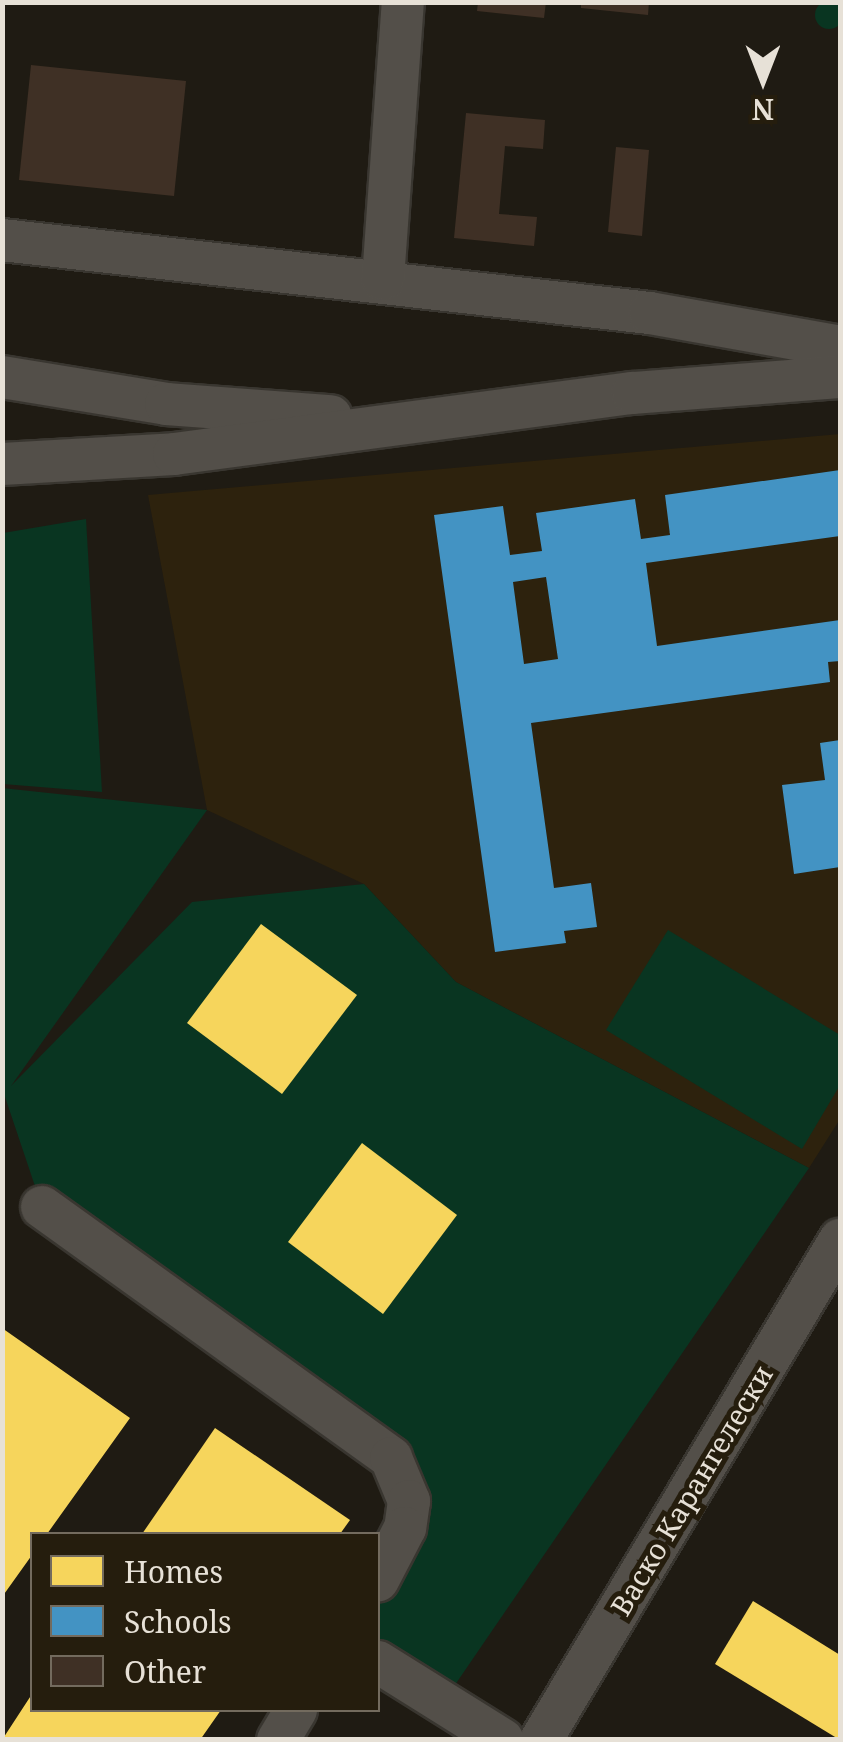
<!DOCTYPE html>
<meta charset="utf-8">
<style>
body{margin:0}
#map{position:relative;width:843px;height:1742px;overflow:hidden;background:#1f1b13;font-family:"Noto Serif",serif}
div>[style]{position:absolute}
.built>*{inset:0;background:#2d220d}
.green>*{inset:0;background:#093521}
.round{border-radius:50%}
.homes>*{inset:0;background:#f6d55c}
.schools>*{inset:0;background:#4393c3}
.building>*{inset:0;background:#3f3025}
.roads{filter:drop-shadow(2px 0 #393630) drop-shadow(-2px 0 #393630) drop-shadow(0 2px #393630) drop-shadow(0 -2px #393630)}
.minor>*{height:42px;margin:-21px;padding:0 21px;transform-origin:21px;border-radius:21px;background:#534f49}
span{translate:-50% -50%;white-space:nowrap;text-align:center;line-height:1.15;-webkit-text-stroke:10px #251d0d;paint-order:stroke}
.street-label{font-size:28px;color:#e7e1d7}
.frame{position:absolute;inset:0;border:5px solid #e7e1d7;pointer-events:none}
.legend{position:absolute;left:30px;top:1532px;width:350px;height:180px;box-sizing:border-box;background:#251d0d;border:2px solid #736b5e;margin:0;padding:12px 18px;list-style:none;font-size:30px;color:#e7e1d7}
.legend li{display:flex;align-items:center;gap:20px;height:50px}
.legend b{width:50px;border:2px solid #736b5e}
.north{position:absolute;left:713px;top:30px;width:100px;height:100px;-webkit-text-stroke:8px #251d0d;paint-order:stroke;rotate:180deg;font-size:28px;font-weight:700;line-height:40px;text-align:center;color:#e7e1d7}
.north::after{content:'';display:block;margin:auto;width:35px;height:45px;background:#e7e1d7;clip-path:polygon(50% 0,100% 100%,50% 72%,0 100%)}
</style>
<div id="map">
<div class="built">
<div style="clip-path:polygon(840px 434px,840px 1119px,809px 1168px,456px 982px,364px 884px,207px 810px,148px 495px)"></div>
</div>
<div class="green">
<div class="round" style="left:815px;top:1px;width:28px;height:28px"></div>
<div style="clip-path:polygon(86px 519px,102px 792px,3px 784px,3px 533px)"></div>
<div style="clip-path:polygon(2px 788px,207px 810px,11px 1086px,192px 902px,364px 884px,456px 982px,809px 1168px,444px 1701px,378px 1662px,378px 1580px,403px 1478px,42px 1207px,3px 1091px)"></div>
<div style="clip-path:polygon(668px 930px,840px 1035px,840px 1085px,802px 1149px,606px 1030px)"></div>
</div>
<div class="homes">
<div style="clip-path:polygon(261px 924px,357px 995px,282px 1094px,187px 1023px)"></div>
<div style="clip-path:polygon(362px 1143px,457px 1215px,383px 1314px,288px 1242px)"></div>
<div style="clip-path:polygon(2px 1328px,130px 1418px,47px 1534px,32px 1534px,32px 1555px,2px 1597px)"></div>
<div style="clip-path:polygon(215px 1428px,350px 1520px,340px 1534px,142px 1534px)"></div>
<div style="clip-path:polygon(753px 1601px,840px 1655px,840px 1740px,715px 1664px)"></div>
<div style="clip-path:polygon(32px 1694px,32px 1710px,221px 1710px,200px 1740px,2px 1740px)"></div>
</div>
<div class="schools">
<div style="clip-path:polygon(evenodd,840px 470px,840px 536px,646px 563px,657px 646px,840px 620px,840px 661px,828px 662px,830px 682px,531px 723px,554px 888px,591px 883px,597px 927px,564px 931px,566px 943px,495px 952px,434px 515px,503px 506px,510px 555px,542px 551px,536px 513px,635px 499px,641px 539px,670px 535px,665px 495px,840px 470px,546px 577px,558px 659px,524px 664px,513px 582px,546px 577px)"></div>
<div style="clip-path:polygon(840px 740px,840px 867px,794px 874px,782px 785px,825px 780px,820px 743px)"></div>
</div>
<div class="building">
<div style="clip-path:polygon(478px 2px,546px 2px,544px 18px,477px 11px)"></div>
<div style="clip-path:polygon(581px 2px,649px 2px,648px 15px,581px 8px)"></div>
<div style="clip-path:polygon(31px 65px,186px 81px,174px 196px,19px 180px)"></div>
<div style="clip-path:polygon(466px 113px,545px 120px,543px 149px,505px 146px,499px 214px,537px 217px,534px 246px,454px 238px)"></div>
<div style="clip-path:polygon(616px 147px,649px 150px,642px 236px,608px 232px)"></div>
</div>
<div class="roads">
<div class="minor">
<div style="left:2px;top:240px;width:652px;rotate:6.43deg"></div>
<div style="left:650px;top:313px;width:193px;rotate:10.1deg"></div>
<div style="left:383px;top:279px;width:278px;rotate:-85.9deg"></div>
<div style="left:2px;top:377px;width:166px;rotate:9.3deg"></div>
<div style="left:166px;top:404px;width:165px;rotate:4.2deg"></div>
<div style="left:2px;top:464px;width:172px;rotate:-3.3deg"></div>
<div style="left:174px;top:454px;width:463px;rotate:-7.6deg"></div>
<div style="left:633px;top:393px;width:208px;rotate:-4.4deg"></div>
<div style="left:42px;top:1207px;width:430px;rotate:35.7deg"></div>
<div style="left:391px;top:1458px;width:47px;rotate:67.3deg"></div>
<div style="left:409px;top:1501px;width:27px;rotate:98deg"></div>
<div style="left:405px;top:1528px;width:59px;rotate:117.4deg"></div>
<div style="left:378px;top:1662px;width:147px;rotate:32deg"></div>
<div style="left:278px;top:1740px;width:35px;rotate:-59deg"></div>
<div style="left:541px;top:1740px;width:583px;rotate:-59.12deg"></div>
</div>
</div>
<div class="street-label">
<span style="left:691px;top:1490px;rotate:-59deg">Васко Карангелески</span>
</div>
<div class="frame"></div>
<ul class="legend">
<li><b style="height:28px;background:#f6d55c"></b>Homes</li>
<li><b style="height:28px;background:#4393c3"></b>Schools</li>
<li><b style="height:28px;background:#3f3025"></b>Other</li>
</ul>
<div class="north">N</div>
</div>
